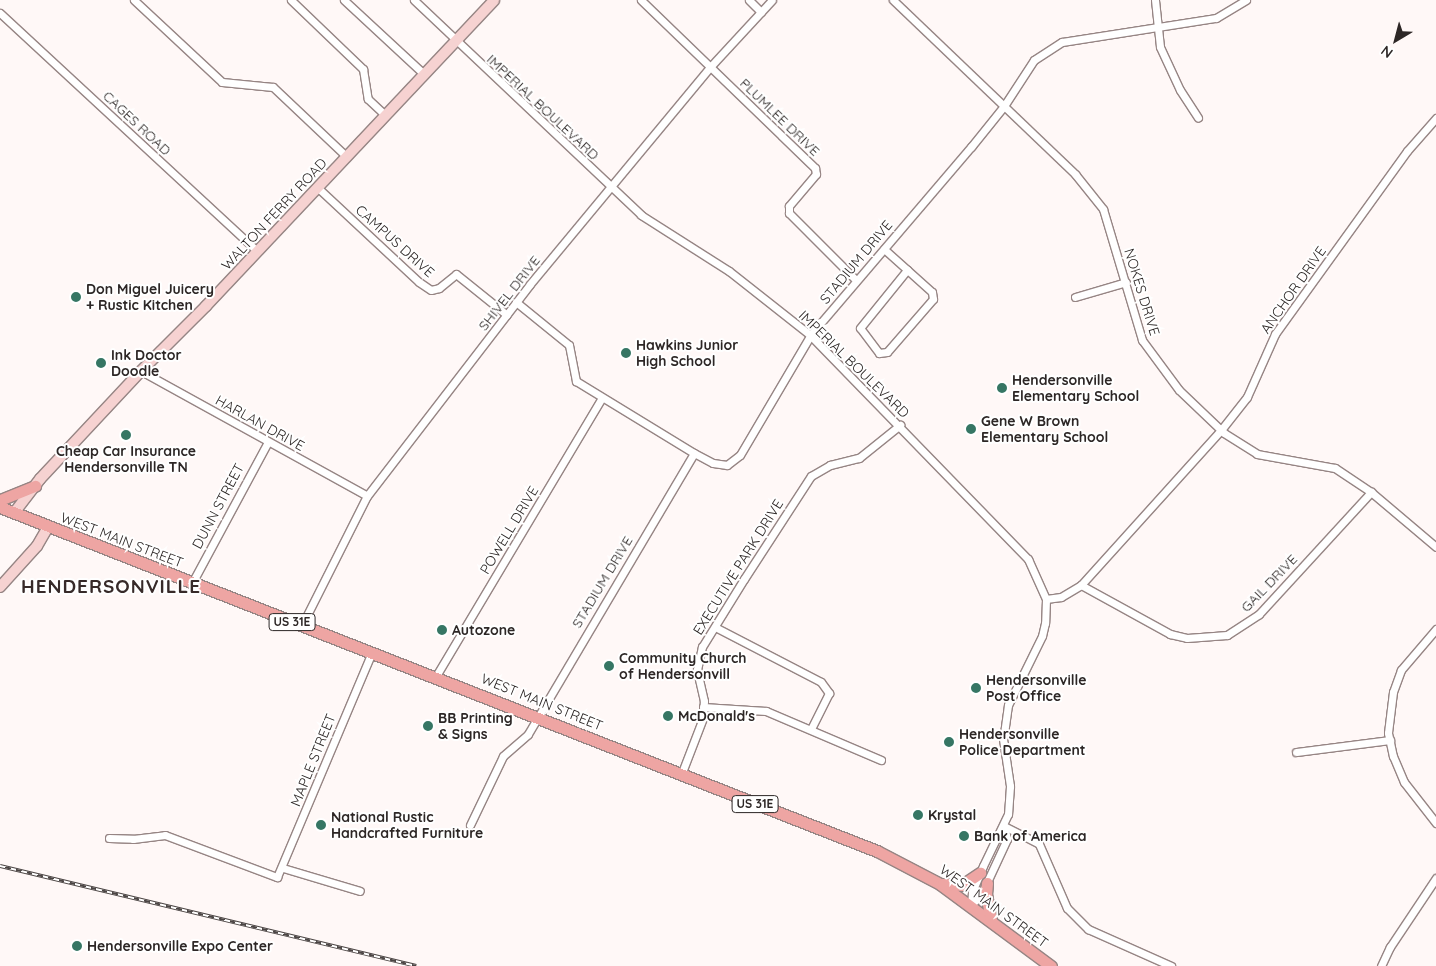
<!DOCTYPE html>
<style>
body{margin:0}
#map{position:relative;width:1436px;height:966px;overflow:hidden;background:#fff8f7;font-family:Quicksand,sans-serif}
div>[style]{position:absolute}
.roads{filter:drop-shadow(1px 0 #968584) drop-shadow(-1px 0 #968584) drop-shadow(0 1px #968584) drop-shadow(0 -1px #968584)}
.street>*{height:7px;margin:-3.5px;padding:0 3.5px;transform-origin:3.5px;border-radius:3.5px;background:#fff}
.secondary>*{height:10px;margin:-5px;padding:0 5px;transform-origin:5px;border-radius:5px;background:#f6d2d1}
.primary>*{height:11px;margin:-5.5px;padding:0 5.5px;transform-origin:5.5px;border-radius:5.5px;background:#eea5a3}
.rail>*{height:4px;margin-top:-2px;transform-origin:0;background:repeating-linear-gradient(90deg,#fff 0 5.5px,#4b4544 0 11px);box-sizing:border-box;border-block:1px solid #4b4544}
.dots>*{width:14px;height:14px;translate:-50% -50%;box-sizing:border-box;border:2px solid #fff;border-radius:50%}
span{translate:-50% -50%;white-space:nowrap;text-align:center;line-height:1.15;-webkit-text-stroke:4px #fff;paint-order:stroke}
.shield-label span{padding:1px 4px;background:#fff;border:1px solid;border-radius:4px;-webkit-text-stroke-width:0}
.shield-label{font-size:12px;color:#2d2726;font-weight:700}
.street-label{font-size:14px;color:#2d2726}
.poi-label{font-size:14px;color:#2d2726;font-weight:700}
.left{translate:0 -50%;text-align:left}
.district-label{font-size:19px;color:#372a29;font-weight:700;letter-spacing:1px}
.north{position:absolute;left:1371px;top:15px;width:50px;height:50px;-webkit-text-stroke:4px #fff;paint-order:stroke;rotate:217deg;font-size:14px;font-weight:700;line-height:20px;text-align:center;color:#2d2726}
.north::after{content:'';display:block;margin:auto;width:18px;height:22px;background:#2d2726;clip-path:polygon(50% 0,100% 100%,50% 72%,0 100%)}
</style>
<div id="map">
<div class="roads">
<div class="street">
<div style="left:134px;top:0;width:120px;rotate:43deg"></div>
<div style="left:222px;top:82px;width:51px;rotate:5.6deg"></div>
<div style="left:273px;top:87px;width:100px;rotate:43.4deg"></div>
<div style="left:291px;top:0;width:100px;rotate:43.8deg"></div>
<div style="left:363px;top:69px;width:30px;rotate:81deg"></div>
<div style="left:368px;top:99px;width:23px;rotate:43deg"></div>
<div style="left:344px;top:0;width:109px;rotate:42.8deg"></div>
<div style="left:414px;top:0;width:313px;rotate:43.4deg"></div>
<div style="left:641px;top:215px;width:104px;rotate:32.5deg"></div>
<div style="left:729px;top:271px;width:103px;rotate:38.3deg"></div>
<div style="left:810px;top:335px;width:313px;rotate:45.8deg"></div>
<div style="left:1028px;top:559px;width:44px;rotate:65.8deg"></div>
<div style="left:1046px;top:599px;width:24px;rotate:92deg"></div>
<div style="left:1045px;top:623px;width:13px;rotate:103deg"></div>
<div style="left:1042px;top:636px;width:77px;rotate:116.2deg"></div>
<div style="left:1008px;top:705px;width:34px;rotate:98deg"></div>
<div style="left:1003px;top:739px;width:48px;rotate:81.5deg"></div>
<div style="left:1010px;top:786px;width:28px;rotate:94deg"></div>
<div style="left:1008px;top:814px;width:58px;rotate:115.7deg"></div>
<div style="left:983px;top:866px;width:28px;rotate:113deg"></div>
<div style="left:972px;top:892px;width:13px;rotate:94deg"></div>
<div style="left:641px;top:0;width:242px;rotate:44deg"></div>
<div style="left:815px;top:168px;width:6px;rotate:81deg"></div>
<div style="left:816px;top:174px;width:42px;rotate:130.2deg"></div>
<div style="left:789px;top:206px;width:7px;rotate:90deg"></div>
<div style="left:789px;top:213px;width:95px;rotate:45deg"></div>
<div style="left:749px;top:0;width:17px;rotate:45deg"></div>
<div style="left:893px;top:0;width:252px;rotate:43.7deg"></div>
<div style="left:1075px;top:174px;width:45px;rotate:51.3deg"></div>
<div style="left:1103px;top:209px;width:137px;rotate:73.4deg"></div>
<div style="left:1142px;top:340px;width:62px;rotate:53.5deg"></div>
<div style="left:1179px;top:390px;width:62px;rotate:43.7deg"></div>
<div style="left:1224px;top:433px;width:39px;rotate:32deg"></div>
<div style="left:1257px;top:454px;width:79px;rotate:10.2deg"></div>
<div style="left:1335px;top:468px;width:43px;rotate:33.7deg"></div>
<div style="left:1371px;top:492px;width:85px;rotate:40.2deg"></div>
<div style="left:1155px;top:0;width:47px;rotate:83.9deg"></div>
<div style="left:1160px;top:47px;width:47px;rotate:65.1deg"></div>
<div style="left:1180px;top:90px;width:33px;rotate:57deg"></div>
<div style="left:0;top:13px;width:350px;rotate:42.8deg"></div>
<div style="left:317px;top:187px;width:139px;rotate:43deg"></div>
<div style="left:419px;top:282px;width:14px;rotate:34deg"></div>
<div style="left:431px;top:290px;width:8px;rotate:-14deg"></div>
<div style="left:439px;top:288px;width:22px;rotate:-39deg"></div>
<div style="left:456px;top:274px;width:65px;rotate:38.8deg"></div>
<div style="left:884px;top:249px;width:64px;rotate:41.9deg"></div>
<div style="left:932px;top:292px;width:7px;rotate:82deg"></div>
<div style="left:933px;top:299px;width:70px;rotate:131deg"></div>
<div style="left:887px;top:352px;width:8px;rotate:173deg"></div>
<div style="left:879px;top:353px;width:31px;rotate:-127deg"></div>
<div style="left:860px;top:328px;width:75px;rotate:-51deg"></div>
<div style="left:1075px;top:297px;width:53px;rotate:-16.4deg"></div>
<div style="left:516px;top:302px;width:68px;rotate:39.1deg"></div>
<div style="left:569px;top:345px;width:37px;rotate:79deg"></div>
<div style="left:576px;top:381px;width:138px;rotate:31.4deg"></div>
<div style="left:694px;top:453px;width:21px;rotate:28deg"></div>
<div style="left:713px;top:463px;width:14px;rotate:8deg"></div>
<div style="left:727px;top:465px;width:16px;rotate:-38deg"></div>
<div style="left:740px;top:455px;width:142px;rotate:-59.5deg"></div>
<div style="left:812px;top:333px;width:245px;rotate:-49.5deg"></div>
<div style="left:971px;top:147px;width:53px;rotate:-51.2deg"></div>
<div style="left:1004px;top:106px;width:55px;rotate:-56.9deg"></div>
<div style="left:1034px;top:60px;width:33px;rotate:-33deg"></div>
<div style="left:1062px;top:42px;width:156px;rotate:-8.9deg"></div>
<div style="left:1216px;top:18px;width:35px;rotate:-31deg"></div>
<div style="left:141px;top:371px;width:258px;rotate:28.9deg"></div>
<div style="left:192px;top:583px;width:160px;rotate:-61.7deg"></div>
<div style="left:1081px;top:585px;width:102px;rotate:28.8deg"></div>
<div style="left:1170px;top:634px;width:17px;rotate:13deg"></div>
<div style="left:1187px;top:638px;width:40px;rotate:-4.3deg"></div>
<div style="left:1227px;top:635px;width:38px;rotate:-33deg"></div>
<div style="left:1259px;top:614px;width:166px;rotate:-47.4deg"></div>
<div style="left:1046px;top:599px;width:15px;rotate:-8deg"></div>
<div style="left:1061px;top:597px;width:23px;rotate:-31deg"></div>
<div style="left:1081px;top:585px;width:209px;rotate:-47.9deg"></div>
<div style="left:1221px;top:430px;width:42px;rotate:-51.8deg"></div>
<div style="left:1247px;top:397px;width:69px;rotate:-66deg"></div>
<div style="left:1275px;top:334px;width:226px;rotate:-54.2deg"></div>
<div style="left:1407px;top:151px;width:44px;rotate:-48.7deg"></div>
<div style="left:302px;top:625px;width:144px;rotate:-63.3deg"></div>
<div style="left:367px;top:496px;width:267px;rotate:-52.4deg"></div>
<div style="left:530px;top:284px;width:282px;rotate:-50.3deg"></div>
<div style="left:710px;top:67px;width:91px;rotate:-47.2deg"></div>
<div style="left:715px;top:627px;width:119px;rotate:27.4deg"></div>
<div style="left:821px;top:682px;width:14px;rotate:54deg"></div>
<div style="left:829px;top:693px;width:40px;rotate:116.6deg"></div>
<div style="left:1436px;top:629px;width:54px;rotate:130.5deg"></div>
<div style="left:1401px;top:670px;width:23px;rotate:110deg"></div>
<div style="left:1393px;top:692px;width:41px;rotate:97deg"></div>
<div style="left:1388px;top:733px;width:24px;rotate:78deg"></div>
<div style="left:1393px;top:756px;width:28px;rotate:67deg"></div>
<div style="left:1404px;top:782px;width:52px;rotate:52deg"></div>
<div style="left:436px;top:676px;width:324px;rotate:-59.2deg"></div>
<div style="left:703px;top:707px;width:63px;rotate:3.6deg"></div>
<div style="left:766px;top:711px;width:125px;rotate:23.1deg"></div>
<div style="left:1296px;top:752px;width:95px;rotate:-7.3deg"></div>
<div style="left:681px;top:775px;width:61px;rotate:-68.9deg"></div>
<div style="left:703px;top:718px;width:17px;rotate:-87deg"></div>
<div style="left:704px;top:701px;width:32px;rotate:-103deg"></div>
<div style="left:697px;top:670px;width:24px;rotate:-78deg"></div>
<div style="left:702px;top:647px;width:80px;rotate:-58.3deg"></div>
<div style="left:744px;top:579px;width:123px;rotate:-57deg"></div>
<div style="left:811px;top:476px;width:22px;rotate:-30deg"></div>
<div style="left:830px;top:465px;width:30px;rotate:-14deg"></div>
<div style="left:859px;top:458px;width:53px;rotate:-38.8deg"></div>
<div style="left:470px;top:825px;width:76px;rotate:-64.4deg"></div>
<div style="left:503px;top:756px;width:33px;rotate:-41deg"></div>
<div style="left:528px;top:734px;width:326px;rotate:-59.4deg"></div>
<div style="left:1004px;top:826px;width:39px;rotate:27deg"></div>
<div style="left:1039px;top:844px;width:70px;rotate:66.4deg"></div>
<div style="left:1067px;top:908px;width:30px;rotate:45deg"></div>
<div style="left:1088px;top:929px;width:91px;rotate:24deg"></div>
<div style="left:109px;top:838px;width:24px;rotate:2deg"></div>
<div style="left:133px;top:839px;width:32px;rotate:-7deg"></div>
<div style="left:165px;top:835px;width:120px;rotate:20.6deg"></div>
<div style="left:277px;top:877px;width:244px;rotate:-67.1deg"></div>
<div style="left:283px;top:868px;width:80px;rotate:16.6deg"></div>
<div style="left:971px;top:905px;width:14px;rotate:-45deg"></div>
<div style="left:981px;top:895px;width:62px;rotate:-65.1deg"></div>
<div style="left:1007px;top:839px;width:13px;rotate:-103deg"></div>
<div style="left:1381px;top:966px;width:21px;rotate:-65deg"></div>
<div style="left:1390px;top:947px;width:83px;rotate:-56.3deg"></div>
</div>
<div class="secondary">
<div style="left:14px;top:513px;width:43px;rotate:-52.6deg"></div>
<div style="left:40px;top:479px;width:148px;rotate:-46.9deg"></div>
<div style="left:141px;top:371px;width:92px;rotate:-45deg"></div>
<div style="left:206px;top:306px;width:420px;rotate:-46.7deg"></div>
<div style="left:0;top:587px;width:55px;rotate:-47.9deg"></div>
<div style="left:37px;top:546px;width:22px;rotate:-60deg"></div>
</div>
<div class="primary">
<div style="left:0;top:500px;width:38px;rotate:-22deg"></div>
<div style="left:0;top:507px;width:942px;rotate:21.42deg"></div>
<div style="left:877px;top:851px;width:71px;rotate:27.6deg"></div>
<div style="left:940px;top:884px;width:138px;rotate:36.5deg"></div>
<div style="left:987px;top:883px;width:11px;rotate:95deg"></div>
<div style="left:986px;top:894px;width:26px;rotate:79deg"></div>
<div style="left:943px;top:884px;width:19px;rotate:3deg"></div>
<div style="left:962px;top:885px;width:22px;rotate:-34deg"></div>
</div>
</div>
<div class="rail">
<div style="left:0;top:866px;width:428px;rotate:13.5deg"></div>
</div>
<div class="dots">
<div style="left:76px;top:297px;background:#367664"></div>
<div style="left:626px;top:353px;background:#367664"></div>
<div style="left:101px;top:363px;background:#367664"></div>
<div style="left:1002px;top:388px;background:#367664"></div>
<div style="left:971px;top:429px;background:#367664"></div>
<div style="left:126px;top:435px;background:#367664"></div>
<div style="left:442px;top:630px;background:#367664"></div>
<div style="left:609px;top:666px;background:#367664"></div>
<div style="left:976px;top:688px;background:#367664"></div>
<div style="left:668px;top:716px;background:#367664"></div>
<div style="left:428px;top:726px;background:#367664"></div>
<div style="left:949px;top:742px;background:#367664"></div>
<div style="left:918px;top:815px;background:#367664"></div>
<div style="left:321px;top:825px;background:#367664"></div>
<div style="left:964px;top:836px;background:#367664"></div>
<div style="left:77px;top:946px;background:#367664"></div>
</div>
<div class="shield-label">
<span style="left:292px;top:622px">US 31E</span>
<span style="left:755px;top:804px">US 31E</span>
</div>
<div class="street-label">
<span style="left:543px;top:107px;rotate:43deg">IMPERIAL BOULEVARD</span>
<span style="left:780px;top:117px;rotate:44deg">PLUMLEE DRIVE</span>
<span style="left:137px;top:123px;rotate:43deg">CAGES ROAD</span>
<span style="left:274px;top:214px;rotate:-47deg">WALTON FERRY ROAD</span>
<span style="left:395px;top:241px;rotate:42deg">CAMPUS DRIVE</span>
<span style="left:856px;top:262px;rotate:-50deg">STADIUM DRIVE</span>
<span style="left:1293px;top:290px;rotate:-55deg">ANCHOR DRIVE</span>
<span style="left:1142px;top:292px;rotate:73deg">NOKES DRIVE</span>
<span style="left:509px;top:293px;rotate:-52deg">SHIVEL DRIVE</span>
<span style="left:854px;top:364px;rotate:44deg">IMPERIAL BOULEVARD</span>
<span style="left:260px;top:423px;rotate:29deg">HARLAN DRIVE</span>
<span style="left:218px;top:506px;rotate:-62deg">DUNN STREET</span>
<span style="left:509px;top:530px;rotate:-59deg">POWELL DRIVE</span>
<span style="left:122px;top:540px;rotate:21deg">WEST MAIN STREET</span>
<span style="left:738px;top:567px;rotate:-58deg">EXECUTIVE PARK DRIVE</span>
<span style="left:602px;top:582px;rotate:-59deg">STADIUM DRIVE</span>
<span style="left:1269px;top:583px;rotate:-46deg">GAIL DRIVE</span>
<span style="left:542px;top:702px;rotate:22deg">WEST MAIN STREET</span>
<span style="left:313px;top:760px;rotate:-68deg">MAPLE STREET</span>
<span style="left:994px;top:906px;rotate:36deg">WEST MAIN STREET</span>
</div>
<div class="poi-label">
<span class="left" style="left:86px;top:297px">Don Miguel Juicery<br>+ Rustic Kitchen</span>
<span class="left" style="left:636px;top:353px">Hawkins Junior<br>High School</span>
<span class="left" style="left:111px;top:363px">Ink Doctor<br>Doodle</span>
<span class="left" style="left:1012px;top:388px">Hendersonville<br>Elementary School</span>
<span class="left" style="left:981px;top:429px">Gene W Brown<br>Elementary School</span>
<span style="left:126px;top:459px">Cheap Car Insurance<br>Hendersonville TN</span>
<span class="left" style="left:452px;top:630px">Autozone</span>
<span class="left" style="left:619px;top:666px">Community Church<br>of Hendersonvill</span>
<span class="left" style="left:986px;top:688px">Hendersonville<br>Post Office</span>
<span class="left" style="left:678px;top:716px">McDonald's</span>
<span class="left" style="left:438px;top:726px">BB Printing<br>&amp; Signs</span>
<span class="left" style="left:959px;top:742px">Hendersonville<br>Police Department</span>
<span class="left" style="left:928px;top:815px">Krystal</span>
<span class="left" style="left:331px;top:825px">National Rustic<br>Handcrafted Furniture</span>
<span class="left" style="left:974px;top:836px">Bank of America</span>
<span class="left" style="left:87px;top:946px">Hendersonville Expo Center</span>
</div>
<div class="district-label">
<span style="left:111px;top:587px">HENDERSONVILLE</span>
</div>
<div class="north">N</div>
</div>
